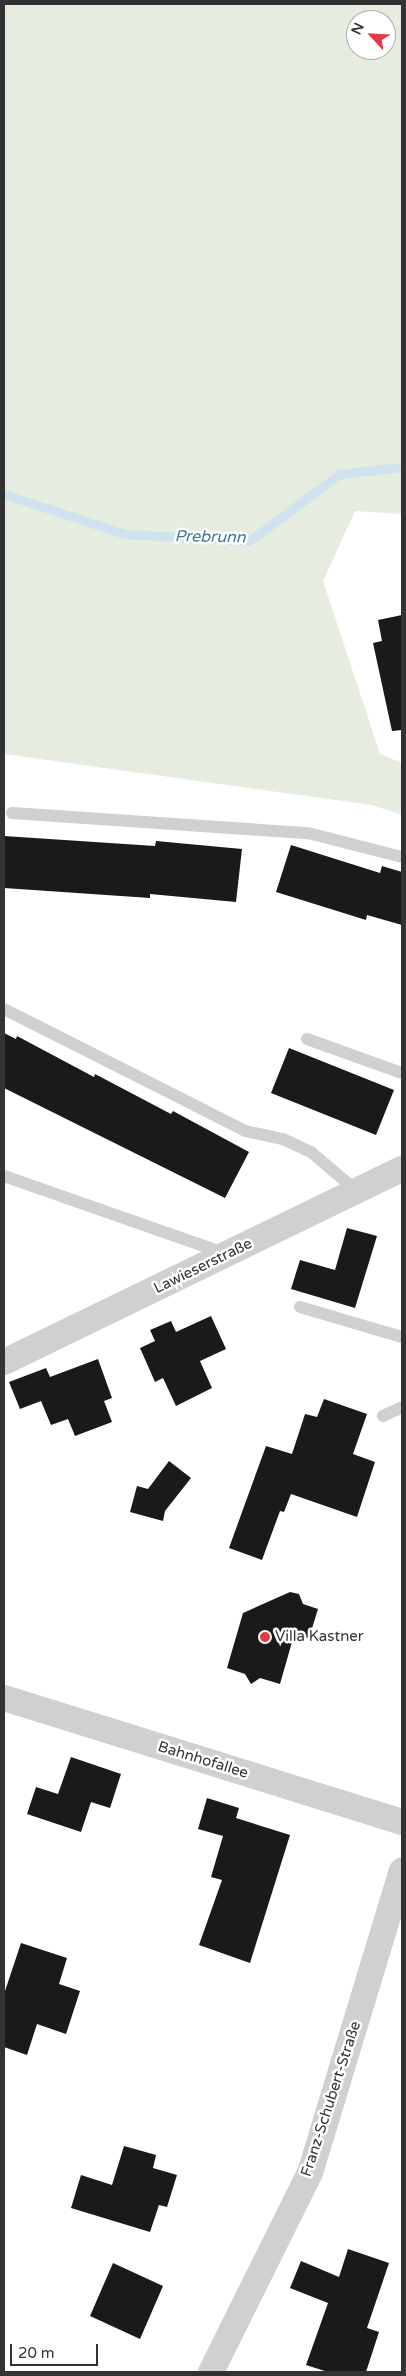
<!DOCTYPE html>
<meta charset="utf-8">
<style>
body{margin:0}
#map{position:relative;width:406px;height:2376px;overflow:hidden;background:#fff;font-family:"Varela Round",sans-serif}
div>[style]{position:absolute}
.green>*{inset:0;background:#e6ecdf}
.stream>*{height:9px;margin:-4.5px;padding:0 4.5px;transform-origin:4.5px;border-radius:4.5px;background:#cfe2ee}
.building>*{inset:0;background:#1a1a1a}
.lane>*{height:12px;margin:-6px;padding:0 6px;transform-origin:6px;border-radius:6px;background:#d0d0d0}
.street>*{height:26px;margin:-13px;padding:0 13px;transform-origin:13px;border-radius:13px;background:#d0d0d0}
.dots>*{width:14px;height:14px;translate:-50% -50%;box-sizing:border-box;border:2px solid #fff;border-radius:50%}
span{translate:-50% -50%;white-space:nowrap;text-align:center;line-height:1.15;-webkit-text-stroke:5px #fff;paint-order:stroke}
.street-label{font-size:15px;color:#333}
.poi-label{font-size:15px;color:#333}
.left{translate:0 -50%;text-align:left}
.water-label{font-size:16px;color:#3f7597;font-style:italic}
.frame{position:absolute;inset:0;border:5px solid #333;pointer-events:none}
.north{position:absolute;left:346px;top:10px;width:50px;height:50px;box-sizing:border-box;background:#fff;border:1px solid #adadad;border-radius:50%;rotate:295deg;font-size:14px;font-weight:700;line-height:20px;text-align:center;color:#333}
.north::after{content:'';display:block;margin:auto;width:18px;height:22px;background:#e63946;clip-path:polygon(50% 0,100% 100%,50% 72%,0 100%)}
.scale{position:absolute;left:10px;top:2344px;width:88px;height:22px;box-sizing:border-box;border:2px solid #333;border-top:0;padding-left:6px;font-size:15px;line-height:18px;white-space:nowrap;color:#333;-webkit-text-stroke:4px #fff;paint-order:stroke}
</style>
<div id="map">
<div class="green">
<div style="clip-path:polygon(evenodd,4px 4px,402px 4px,402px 514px,355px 511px,323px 581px,380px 754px,402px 763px,402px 815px,372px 805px,4px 754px,4px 4px,356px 20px,386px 20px,386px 50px,356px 50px,356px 20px)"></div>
</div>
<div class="stream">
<div style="left:4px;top:494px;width:127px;rotate:18.3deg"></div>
<div style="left:125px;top:534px;width:124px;rotate:3.2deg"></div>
<div style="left:249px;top:541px;width:113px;rotate:-36.4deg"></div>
<div style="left:340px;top:474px;width:62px;rotate:-6.4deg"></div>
</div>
<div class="building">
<div style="clip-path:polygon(402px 615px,402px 730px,392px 731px,373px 643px,382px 641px,378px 620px)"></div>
<div style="clip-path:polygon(4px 836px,155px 846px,156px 841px,242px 849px,236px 902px,150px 894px,150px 898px,4px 888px)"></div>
<div style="clip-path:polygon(291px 845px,380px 873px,382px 866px,402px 872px,402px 925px,367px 915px,366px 920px,276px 892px)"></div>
<div style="clip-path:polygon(4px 1033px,16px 1039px,17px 1036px,94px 1077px,95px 1074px,171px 1114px,173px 1111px,249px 1152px,225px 1198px,4px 1088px)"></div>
<div style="clip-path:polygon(289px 1048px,394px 1090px,376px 1135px,271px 1093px)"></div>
<div style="clip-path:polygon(347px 1228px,377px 1236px,355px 1308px,291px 1289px,300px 1260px,335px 1270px)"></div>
<div style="clip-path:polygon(211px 1316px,226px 1349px,200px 1361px,212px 1388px,176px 1406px,163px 1378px,155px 1382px,140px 1348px,155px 1341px,150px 1330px,171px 1321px,176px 1332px)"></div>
<div style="clip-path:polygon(98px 1359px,112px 1398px,104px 1401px,112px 1422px,75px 1436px,68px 1419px,51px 1425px,41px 1401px,20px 1409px,9px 1382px,46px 1368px,50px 1377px)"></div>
<div style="clip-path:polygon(324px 1399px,367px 1414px,353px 1454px,375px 1462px,357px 1517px,291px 1494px,284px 1512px,280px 1511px,262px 1560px,229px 1548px,266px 1446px,292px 1454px,305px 1414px,317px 1417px)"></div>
<div style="clip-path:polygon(169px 1461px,191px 1478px,165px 1511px,163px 1521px,130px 1512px,137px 1486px,148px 1489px)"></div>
<div style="clip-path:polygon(290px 1592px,299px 1594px,303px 1604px,318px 1609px,309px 1638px,294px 1635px,280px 1684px,260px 1678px,251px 1684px,245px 1674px,227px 1668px,243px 1613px)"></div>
<div style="clip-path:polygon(71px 1757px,121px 1774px,110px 1808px,91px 1802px,81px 1832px,27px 1814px,36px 1787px,58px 1794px)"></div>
<div style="clip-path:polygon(207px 1798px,239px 1808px,236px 1818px,290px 1835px,250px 1963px,199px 1945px,222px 1880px,211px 1877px,223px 1836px,198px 1829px)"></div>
<div style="clip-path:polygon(21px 1943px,67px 1958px,59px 1984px,80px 1991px,66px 2034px,37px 2024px,27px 2055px,4px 2047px,4px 1994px)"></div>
<div style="clip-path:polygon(124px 2146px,156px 2155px,153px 2168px,177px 2175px,167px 2207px,159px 2205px,150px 2232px,71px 2208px,81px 2175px,112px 2185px)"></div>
<div style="clip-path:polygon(348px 2249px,389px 2263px,367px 2328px,379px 2332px,366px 2372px,328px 2372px,306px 2365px,328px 2303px,290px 2288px,301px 2261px,339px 2277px)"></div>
<div style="clip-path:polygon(113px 2263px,163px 2286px,140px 2339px,90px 2316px)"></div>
</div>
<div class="lane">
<div style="left:12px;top:813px;width:297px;rotate:3.9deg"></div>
<div style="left:308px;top:833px;width:97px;rotate:14.3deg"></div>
<div style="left:4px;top:1009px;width:270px;rotate:26.8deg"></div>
<div style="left:245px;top:1131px;width:39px;rotate:12deg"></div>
<div style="left:283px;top:1139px;width:31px;rotate:25deg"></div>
<div style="left:311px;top:1152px;width:62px;rotate:40.4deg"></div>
<div style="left:307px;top:1039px;width:101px;rotate:19.7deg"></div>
<div style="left:4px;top:1176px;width:233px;rotate:19.3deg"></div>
<div style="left:300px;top:1307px;width:106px;rotate:16.4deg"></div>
<div style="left:383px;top:1416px;width:21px;rotate:-25deg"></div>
</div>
<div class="street">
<div style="left:4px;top:1362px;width:442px;rotate:-25.9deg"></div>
<div style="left:4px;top:1698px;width:417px;rotate:17.3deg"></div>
<div style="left:211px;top:2372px;width:222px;rotate:-63.6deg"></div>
<div style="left:310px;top:2173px;width:316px;rotate:-73.1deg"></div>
</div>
<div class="dots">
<div style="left:265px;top:1637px;background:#e63946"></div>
</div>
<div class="street-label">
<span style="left:203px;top:1266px;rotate:-26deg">Lawieserstraße</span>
<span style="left:203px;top:1760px;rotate:17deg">Bahnhofallee</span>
<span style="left:331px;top:2099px;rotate:-72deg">Franz-Schubert-Straße</span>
</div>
<div class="poi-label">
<span class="left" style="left:275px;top:1637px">Villa Kastner</span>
</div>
<div class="water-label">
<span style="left:210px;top:537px;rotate:1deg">Prebrunn</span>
</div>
<div class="frame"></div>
<div class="north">N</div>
<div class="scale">20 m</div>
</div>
